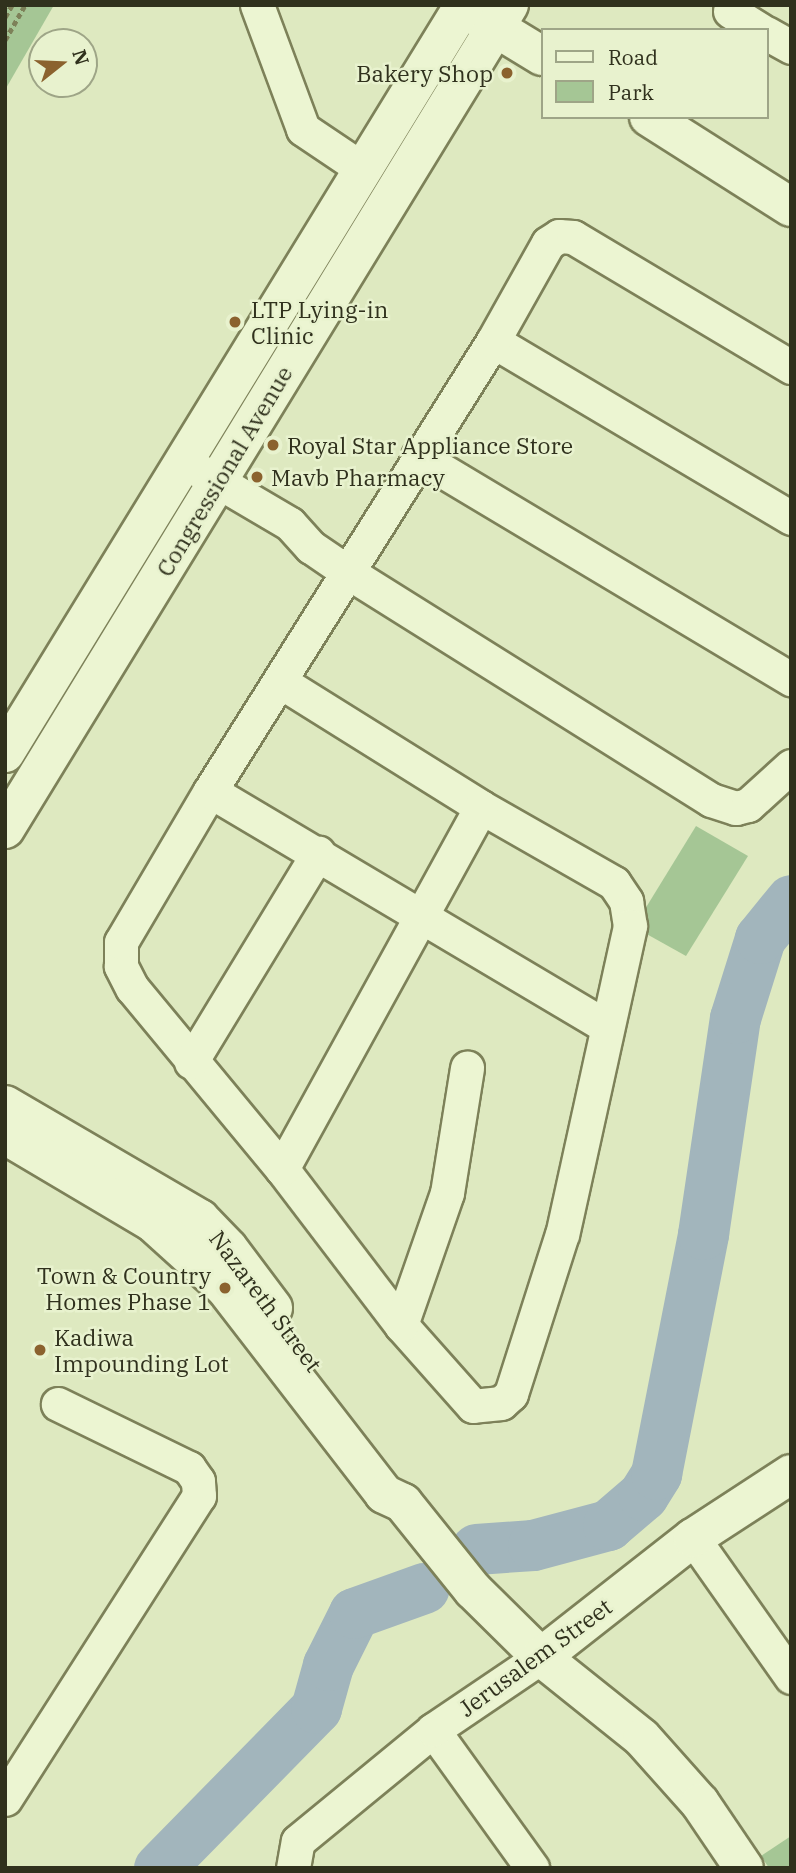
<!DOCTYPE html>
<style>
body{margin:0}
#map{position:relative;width:796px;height:1873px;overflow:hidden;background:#dee9c0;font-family:"IBM Plex Serif",serif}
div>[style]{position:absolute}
.green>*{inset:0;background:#a5c695}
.river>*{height:51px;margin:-25.5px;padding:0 25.5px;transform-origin:25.5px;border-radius:25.5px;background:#a2b5bc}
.path>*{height:4.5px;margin-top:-2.25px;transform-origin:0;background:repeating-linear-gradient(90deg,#7d8159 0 5px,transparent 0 8.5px)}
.roads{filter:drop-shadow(2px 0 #7d8159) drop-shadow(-2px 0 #7d8159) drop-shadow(0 2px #7d8159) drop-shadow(0 -2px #7d8159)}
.street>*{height:33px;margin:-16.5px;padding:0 16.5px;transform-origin:16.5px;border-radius:16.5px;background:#ecf5d2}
.secondary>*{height:38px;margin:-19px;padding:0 19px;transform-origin:19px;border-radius:19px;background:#ecf5d2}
.dots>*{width:19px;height:19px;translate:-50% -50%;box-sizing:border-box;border:4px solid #e8f2ce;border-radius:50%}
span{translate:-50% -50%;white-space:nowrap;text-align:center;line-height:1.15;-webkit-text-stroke:5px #e8f2ce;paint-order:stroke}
.poi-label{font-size:23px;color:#30311d}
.right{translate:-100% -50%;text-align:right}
.left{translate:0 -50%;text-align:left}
.street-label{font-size:23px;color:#30311d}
.frame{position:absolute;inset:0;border:7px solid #30311d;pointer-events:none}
.legend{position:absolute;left:541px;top:28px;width:228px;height:91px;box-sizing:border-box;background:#e8f2ce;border:2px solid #9ea587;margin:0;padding:9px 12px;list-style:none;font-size:21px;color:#30311d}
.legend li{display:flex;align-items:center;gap:14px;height:35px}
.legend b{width:35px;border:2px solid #9ea587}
.north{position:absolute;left:28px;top:28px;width:70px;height:70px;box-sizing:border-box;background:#e8f2ce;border:2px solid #9ea587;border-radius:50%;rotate:72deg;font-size:19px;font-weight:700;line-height:28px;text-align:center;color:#30311d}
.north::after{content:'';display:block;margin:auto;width:24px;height:32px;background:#8b622e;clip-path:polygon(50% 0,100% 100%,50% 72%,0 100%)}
</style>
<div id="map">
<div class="green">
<div style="clip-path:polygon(5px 5px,54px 5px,5px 90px)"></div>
<div style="clip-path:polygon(696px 826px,748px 856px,686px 956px,634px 927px)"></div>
<div style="clip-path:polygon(791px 1836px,791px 1868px,769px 1868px,761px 1856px)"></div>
</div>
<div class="river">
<div style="left:476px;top:1549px;width:57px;rotate:-4deg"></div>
<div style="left:533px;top:1545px;width:78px;rotate:-14.9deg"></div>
<div style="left:608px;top:1525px;width:46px;rotate:-40.6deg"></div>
<div style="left:643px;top:1495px;width:25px;rotate:-58deg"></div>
<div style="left:656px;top:1474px;width:245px;rotate:-78.9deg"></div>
<div style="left:703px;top:1234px;width:218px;rotate:-81.6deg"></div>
<div style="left:735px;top:1018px;width:84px;rotate:-72.6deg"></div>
<div style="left:760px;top:938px;width:49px;rotate:-50.8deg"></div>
<div style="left:159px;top:1868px;width:224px;rotate:-45.5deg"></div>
<div style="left:316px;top:1708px;width:45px;rotate:-74.4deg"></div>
<div style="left:328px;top:1665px;width:58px;rotate:-63.4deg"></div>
<div style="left:354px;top:1613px;width:74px;rotate:-19.7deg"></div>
</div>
<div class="path">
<div style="left:5px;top:17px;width:14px;rotate:-60deg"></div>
<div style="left:5px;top:40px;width:40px;rotate:-60.3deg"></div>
</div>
<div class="roads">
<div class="street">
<div style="left:257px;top:5px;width:132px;rotate:69.6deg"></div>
<div style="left:303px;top:129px;width:73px;rotate:33.9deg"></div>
<div style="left:730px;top:11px;width:36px;rotate:32deg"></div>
<div style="left:766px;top:33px;width:29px;rotate:29deg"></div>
<div style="left:493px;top:341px;width:347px;rotate:30.7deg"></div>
<div style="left:418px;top:456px;width:435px;rotate:30.9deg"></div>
<div style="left:195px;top:468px;width:110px;rotate:30.5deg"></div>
<div style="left:290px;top:524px;width:31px;rotate:48deg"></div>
<div style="left:311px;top:547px;width:42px;rotate:34.4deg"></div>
<div style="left:346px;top:571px;width:431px;rotate:32.1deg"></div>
<div style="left:711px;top:800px;width:26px;rotate:18deg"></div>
<div style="left:736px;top:808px;width:12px;rotate:-14deg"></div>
<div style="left:748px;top:805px;width:58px;rotate:-42.2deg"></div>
<div style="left:281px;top:682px;width:236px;rotate:32deg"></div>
<div style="left:481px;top:807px;width:153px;rotate:29.7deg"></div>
<div style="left:614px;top:883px;width:22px;rotate:56deg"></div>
<div style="left:626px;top:901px;width:25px;rotate:81deg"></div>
<div style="left:630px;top:926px;width:315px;rotate:102.4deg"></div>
<div style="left:562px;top:1234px;width:168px;rotate:107.7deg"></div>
<div style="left:511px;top:1394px;width:13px;rotate:138deg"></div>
<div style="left:501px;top:1403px;width:28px;rotate:174deg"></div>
<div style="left:473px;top:1406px;width:108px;rotate:-131.6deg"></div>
<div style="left:401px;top:1325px;width:196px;rotate:-127.3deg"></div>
<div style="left:282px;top:1169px;width:235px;rotate:-129.6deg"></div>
<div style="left:132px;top:988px;width:25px;rotate:-117deg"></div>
<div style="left:121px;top:966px;width:24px;rotate:-90deg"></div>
<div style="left:121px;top:942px;width:175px;rotate:-59.5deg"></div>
<div style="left:210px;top:791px;width:532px;rotate:-57.83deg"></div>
<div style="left:493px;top:341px;width:112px;rotate:-60.7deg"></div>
<div style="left:548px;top:243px;width:13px;rotate:-32deg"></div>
<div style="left:559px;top:236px;width:14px;rotate:4deg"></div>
<div style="left:573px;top:237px;width:254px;rotate:30.8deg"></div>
<div style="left:210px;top:791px;width:460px;rotate:30.7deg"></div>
<div style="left:191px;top:1062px;width:245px;rotate:-58.7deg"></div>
<div style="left:282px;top:1169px;width:413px;rotate:-61.2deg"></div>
<div style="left:401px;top:1325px;width:140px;rotate:-70.8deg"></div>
<div style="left:447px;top:1193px;width:127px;rotate:-80.9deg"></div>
<div style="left:693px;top:1538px;width:170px;rotate:54.8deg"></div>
<div style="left:433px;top:1730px;width:170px;rotate:54.3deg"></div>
<div style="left:5px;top:1799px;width:360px;rotate:-57.4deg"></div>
<div style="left:199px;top:1496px;width:15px;rotate:-94deg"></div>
<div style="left:198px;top:1481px;width:16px;rotate:-125deg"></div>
<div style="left:189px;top:1468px;width:146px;rotate:-154deg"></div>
<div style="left:293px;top:1868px;width:27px;rotate:-80deg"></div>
<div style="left:298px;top:1841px;width:175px;rotate:-39.4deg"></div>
<div style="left:433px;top:1730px;width:130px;rotate:-34.1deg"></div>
</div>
<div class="secondary">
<div style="left:473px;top:14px;width:81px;rotate:31.3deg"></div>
<div style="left:649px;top:117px;width:168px;rotate:32.4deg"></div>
<div style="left:5px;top:753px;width:878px;rotate:-58.47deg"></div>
<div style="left:5px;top:829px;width:966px;rotate:-58.55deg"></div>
<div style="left:5px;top:1105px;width:226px;rotate:30.3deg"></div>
<div style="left:200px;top:1219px;width:40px;rotate:46deg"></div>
<div style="left:228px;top:1248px;width:75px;rotate:53.1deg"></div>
<div style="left:5px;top:1135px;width:171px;rotate:30.6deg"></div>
<div style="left:152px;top:1222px;width:98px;rotate:42.1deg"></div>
<div style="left:225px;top:1288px;width:260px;rotate:52.3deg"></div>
<div style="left:384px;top:1494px;width:21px;rotate:25deg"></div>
<div style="left:403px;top:1503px;width:112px;rotate:51.2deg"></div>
<div style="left:473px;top:1590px;width:95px;rotate:44.6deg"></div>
<div style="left:541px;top:1657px;width:129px;rotate:38.7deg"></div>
<div style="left:642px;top:1738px;width:87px;rotate:48.3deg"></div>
<div style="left:700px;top:1803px;width:78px;rotate:55.9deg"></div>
<div style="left:541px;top:1657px;width:193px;rotate:-38.1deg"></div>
<div style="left:693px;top:1538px;width:117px;rotate:-33.1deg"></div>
</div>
</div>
<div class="dots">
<div style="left:507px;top:73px;background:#8b622e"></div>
<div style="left:235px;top:322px;background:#8b622e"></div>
<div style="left:273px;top:445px;background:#8b622e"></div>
<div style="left:257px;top:477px;background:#8b622e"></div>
<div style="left:225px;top:1288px;background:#8b622e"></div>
<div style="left:40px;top:1350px;background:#8b622e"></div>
</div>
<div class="poi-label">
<span class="right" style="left:493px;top:73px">Bakery Shop</span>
<span class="left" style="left:251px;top:322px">LTP Lying-in<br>Clinic</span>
<span class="left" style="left:287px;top:445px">Royal Star Appliance Store</span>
<span class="left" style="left:271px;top:477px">Mavb Pharmacy</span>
<span class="right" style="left:211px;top:1288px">Town &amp; Country<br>Homes Phase 1</span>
<span class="left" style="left:54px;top:1350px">Kadiwa<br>Impounding Lot</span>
</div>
<div class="street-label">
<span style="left:224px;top:471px;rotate:-59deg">Congressional Avenue</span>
<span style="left:266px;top:1301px;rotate:53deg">Nazareth Street</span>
<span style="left:535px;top:1657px;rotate:-36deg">Jerusalem Street</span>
</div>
<div class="frame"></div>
<ul class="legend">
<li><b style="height:9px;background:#ecf5d2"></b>Road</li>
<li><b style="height:19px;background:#a5c695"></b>Park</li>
</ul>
<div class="north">N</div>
</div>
